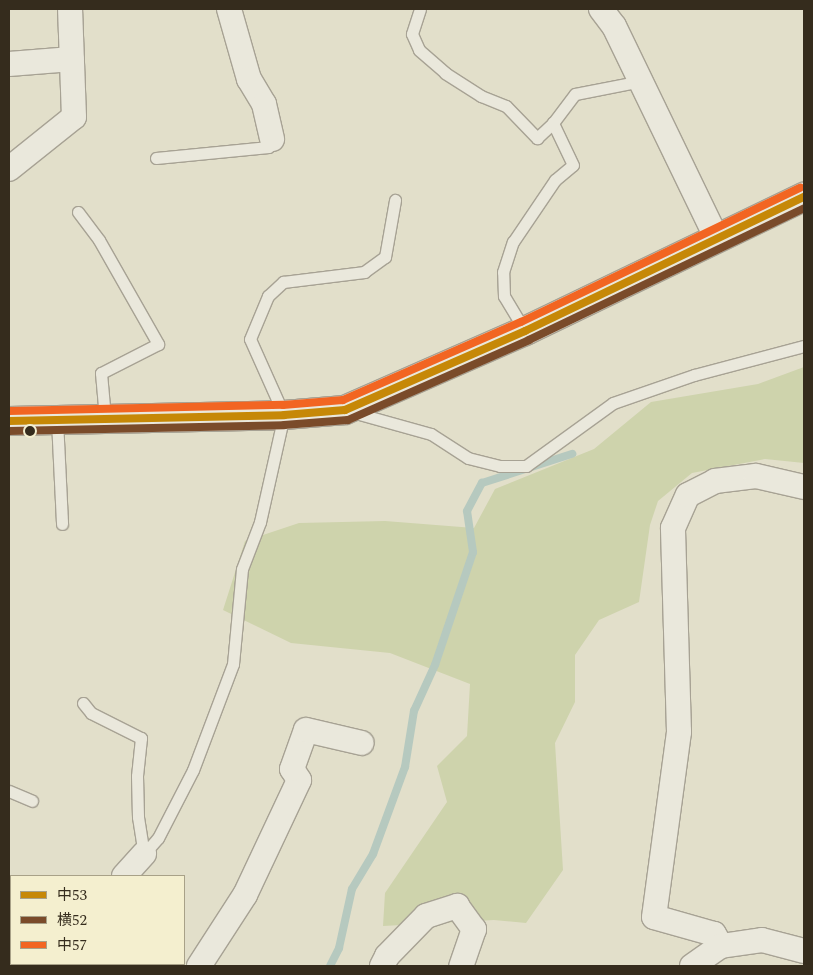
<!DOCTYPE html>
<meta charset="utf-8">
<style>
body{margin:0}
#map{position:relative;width:813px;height:975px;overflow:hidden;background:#e2dfca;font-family:Spectral,"Noto Sans JP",serif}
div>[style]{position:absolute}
.green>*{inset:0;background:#ced3ac}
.stream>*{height:8px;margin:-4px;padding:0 4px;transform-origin:4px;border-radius:4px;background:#b6c9bf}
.roads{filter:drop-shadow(1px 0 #a7a294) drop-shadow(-1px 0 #a7a294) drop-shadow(0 1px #a7a294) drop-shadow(0 -1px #a7a294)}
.lane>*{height:11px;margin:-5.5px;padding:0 5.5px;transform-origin:5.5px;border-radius:5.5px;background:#eae8dc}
.street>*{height:24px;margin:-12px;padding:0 12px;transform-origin:12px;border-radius:12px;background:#eae8dc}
.secondary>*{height:28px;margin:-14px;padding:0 14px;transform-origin:14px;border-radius:14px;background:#eae8dc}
.bus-1>*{height:8px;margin:-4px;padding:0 4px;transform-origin:4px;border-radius:4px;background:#c68807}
.bus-2>*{height:8px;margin:-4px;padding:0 4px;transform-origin:4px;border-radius:4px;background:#7a4b2a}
.bus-3>*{height:8px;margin:-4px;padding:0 4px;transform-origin:4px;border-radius:4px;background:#f26522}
.dots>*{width:14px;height:14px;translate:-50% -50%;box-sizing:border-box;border:2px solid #f4efcf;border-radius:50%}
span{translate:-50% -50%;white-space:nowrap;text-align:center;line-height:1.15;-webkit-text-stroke:4px #f4efcf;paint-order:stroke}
.frame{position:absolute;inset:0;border:10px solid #352c1d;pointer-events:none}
.legend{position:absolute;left:10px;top:875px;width:175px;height:90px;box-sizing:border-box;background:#f4efcf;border:1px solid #a8a188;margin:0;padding:6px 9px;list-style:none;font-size:15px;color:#352c1d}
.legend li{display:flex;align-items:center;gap:10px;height:25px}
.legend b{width:25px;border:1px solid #a8a188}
</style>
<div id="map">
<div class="green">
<div style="clip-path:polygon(804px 367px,804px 463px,765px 459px,692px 473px,658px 501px,650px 525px,639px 602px,599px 620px,575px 655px,575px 702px,555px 743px,563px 870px,526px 923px,494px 920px,383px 926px,385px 893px,447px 802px,437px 766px,467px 736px,470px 684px,390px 653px,291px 643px,223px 610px,245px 541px,299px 523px,385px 521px,474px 528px,495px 489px,594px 449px,651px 402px,758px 384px)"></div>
</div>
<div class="stream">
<div style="left:330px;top:966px;width:20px;rotate:-63deg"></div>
<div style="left:339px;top:948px;width:60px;rotate:-77.6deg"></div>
<div style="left:352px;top:889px;width:41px;rotate:-59deg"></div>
<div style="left:373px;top:854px;width:93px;rotate:-69.8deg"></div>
<div style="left:405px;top:767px;width:57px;rotate:-80.9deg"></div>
<div style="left:414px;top:711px;width:51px;rotate:-65.5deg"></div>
<div style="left:435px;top:665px;width:119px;rotate:-71.4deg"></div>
<div style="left:473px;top:552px;width:41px;rotate:-98.3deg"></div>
<div style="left:467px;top:511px;width:32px;rotate:-62deg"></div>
<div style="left:482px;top:483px;width:95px;rotate:-17.9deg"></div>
</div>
<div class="roads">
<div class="lane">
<div style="left:420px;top:9px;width:26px;rotate:108deg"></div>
<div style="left:412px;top:34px;width:17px;rotate:66deg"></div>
<div style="left:419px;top:50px;width:35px;rotate:41deg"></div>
<div style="left:445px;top:73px;width:43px;rotate:32.6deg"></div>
<div style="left:481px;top:96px;width:27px;rotate:22deg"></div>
<div style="left:506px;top:106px;width:45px;rotate:45.9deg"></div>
<div style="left:537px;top:138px;width:22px;rotate:-43deg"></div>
<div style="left:156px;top:158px;width:113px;rotate:-5.6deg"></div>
<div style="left:268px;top:147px;width:9px;rotate:-63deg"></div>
<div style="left:78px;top:212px;width:35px;rotate:53deg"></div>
<div style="left:99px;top:240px;width:120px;rotate:60.4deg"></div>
<div style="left:158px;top:344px;width:64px;rotate:153deg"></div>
<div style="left:101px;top:373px;width:45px;rotate:84.9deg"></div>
<div style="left:525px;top:331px;width:41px;rotate:-121deg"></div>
<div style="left:504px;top:296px;width:24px;rotate:-92deg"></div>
<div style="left:503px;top:272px;width:32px;rotate:-72deg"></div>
<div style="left:513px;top:242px;width:75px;rotate:-55.9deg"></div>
<div style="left:555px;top:180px;width:23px;rotate:-40deg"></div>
<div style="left:573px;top:165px;width:47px;rotate:-115.5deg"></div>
<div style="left:553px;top:123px;width:36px;rotate:-53deg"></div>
<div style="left:575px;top:94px;width:67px;rotate:-11.1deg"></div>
<div style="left:352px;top:412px;width:82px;rotate:15.6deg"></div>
<div style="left:431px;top:434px;width:44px;rotate:33deg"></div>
<div style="left:468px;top:458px;width:33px;rotate:14deg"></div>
<div style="left:500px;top:466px;width:26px"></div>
<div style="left:526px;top:466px;width:107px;rotate:-35.9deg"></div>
<div style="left:613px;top:403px;width:86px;rotate:-19.1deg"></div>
<div style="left:694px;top:375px;width:114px;rotate:-14.8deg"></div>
<div style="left:57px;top:420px;width:104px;rotate:87.2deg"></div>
<div style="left:83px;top:703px;width:13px;rotate:51deg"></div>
<div style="left:91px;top:713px;width:56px;rotate:26.6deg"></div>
<div style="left:141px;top:738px;width:38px;rotate:96deg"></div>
<div style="left:137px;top:776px;width:41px;rotate:88.6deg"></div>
<div style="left:138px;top:817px;width:37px;rotate:81deg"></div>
<div style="left:9px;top:791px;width:25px;rotate:23deg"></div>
<div style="left:144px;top:854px;width:21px;rotate:-49deg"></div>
<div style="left:158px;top:838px;width:76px;rotate:-62.8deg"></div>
<div style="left:193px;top:770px;width:113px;rotate:-69.3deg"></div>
<div style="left:233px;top:664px;width:95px;rotate:-84.6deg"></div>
<div style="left:242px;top:569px;width:50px;rotate:-69deg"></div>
<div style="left:260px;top:522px;width:110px;rotate:-77.4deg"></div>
<div style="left:284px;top:415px;width:83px;rotate:-114.1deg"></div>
<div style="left:250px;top:339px;width:47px;rotate:-67.3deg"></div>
<div style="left:268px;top:296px;width:21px;rotate:-43deg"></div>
<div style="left:283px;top:282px;width:82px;rotate:-7deg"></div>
<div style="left:364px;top:272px;width:26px;rotate:-36deg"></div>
<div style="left:385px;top:257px;width:58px;rotate:-80deg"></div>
</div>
<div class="street">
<div style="left:229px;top:9px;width:73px;rotate:74.1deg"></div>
<div style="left:249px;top:79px;width:29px;rotate:59deg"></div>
<div style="left:264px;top:104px;width:36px;rotate:77deg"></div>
<div style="left:601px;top:9px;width:21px;rotate:53deg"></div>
<div style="left:614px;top:26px;width:237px;rotate:64.2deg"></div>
<div style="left:9px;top:64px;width:63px;rotate:-4.5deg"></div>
<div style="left:9px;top:169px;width:83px;rotate:-38.7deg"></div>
<div style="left:74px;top:117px;width:108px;rotate:-92.1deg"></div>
<div style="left:124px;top:876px;width:30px;rotate:-48deg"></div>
<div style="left:721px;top:946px;width:14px;rotate:-120deg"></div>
<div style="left:714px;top:934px;width:62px;rotate:-164.2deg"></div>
<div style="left:654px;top:917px;width:187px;rotate:-82.3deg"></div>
<div style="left:679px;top:732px;width:204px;rotate:-91.7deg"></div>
<div style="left:673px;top:528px;width:36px;rotate:-66deg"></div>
<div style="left:688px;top:495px;width:30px;rotate:-27deg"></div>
<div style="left:715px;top:481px;width:41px;rotate:-7deg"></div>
<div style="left:756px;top:476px;width:49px;rotate:12.9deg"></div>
<div style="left:64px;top:966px;width:2px;rotate:-90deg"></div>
<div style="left:199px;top:966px;width:85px;rotate:-57.1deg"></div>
<div style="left:245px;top:895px;width:127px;rotate:-64.8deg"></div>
<div style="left:299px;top:780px;width:13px;rotate:-122deg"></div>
<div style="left:292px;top:769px;width:41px;rotate:-70.3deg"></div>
<div style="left:306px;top:730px;width:57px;rotate:13.1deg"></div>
<div style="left:382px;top:966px;width:11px;rotate:-63deg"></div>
<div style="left:387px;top:956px;width:56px;rotate:-45.7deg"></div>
<div style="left:426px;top:916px;width:33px;rotate:-18deg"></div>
<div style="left:457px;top:906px;width:29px;rotate:54deg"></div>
<div style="left:474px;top:929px;width:39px;rotate:109deg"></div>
<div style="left:692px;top:966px;width:35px;rotate:-35deg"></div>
<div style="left:721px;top:946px;width:41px;rotate:-8.3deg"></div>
<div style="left:762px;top:940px;width:43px;rotate:14.7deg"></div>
</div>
<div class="secondary">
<div style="left:9px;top:421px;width:275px;rotate:-1.2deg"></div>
<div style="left:284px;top:415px;width:61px;rotate:-4.7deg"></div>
<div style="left:345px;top:410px;width:197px;rotate:-23.7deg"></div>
<div style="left:525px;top:331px;width:310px;rotate:-25.7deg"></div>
</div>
</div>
<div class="bus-1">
<div style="left:9px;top:421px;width:275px;rotate:-1.2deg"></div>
<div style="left:284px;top:415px;width:61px;rotate:-4.7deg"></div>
<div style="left:345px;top:410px;width:197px;rotate:-23.7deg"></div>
<div style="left:525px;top:331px;width:310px;rotate:-25.7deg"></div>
</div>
<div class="bus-2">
<div style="left:9px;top:431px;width:275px;rotate:-1.2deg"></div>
<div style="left:284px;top:425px;width:64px;rotate:-4.5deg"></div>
<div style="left:348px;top:420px;width:198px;rotate:-23.8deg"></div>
<div style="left:529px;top:340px;width:305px;rotate:-25.6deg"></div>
</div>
<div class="bus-3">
<div style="left:9px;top:411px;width:274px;rotate:-1.3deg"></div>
<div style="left:283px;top:405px;width:60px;rotate:-4.8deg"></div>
<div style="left:343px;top:400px;width:194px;rotate:-23.7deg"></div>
<div style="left:521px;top:322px;width:310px;rotate:-25.7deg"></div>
</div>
<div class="dots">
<div style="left:30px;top:431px;background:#352c1d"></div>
</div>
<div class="frame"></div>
<ul class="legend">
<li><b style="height:6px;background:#c68807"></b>中53</li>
<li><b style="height:6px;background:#7a4b2a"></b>横52</li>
<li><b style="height:6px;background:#f26522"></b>中57</li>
</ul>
</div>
